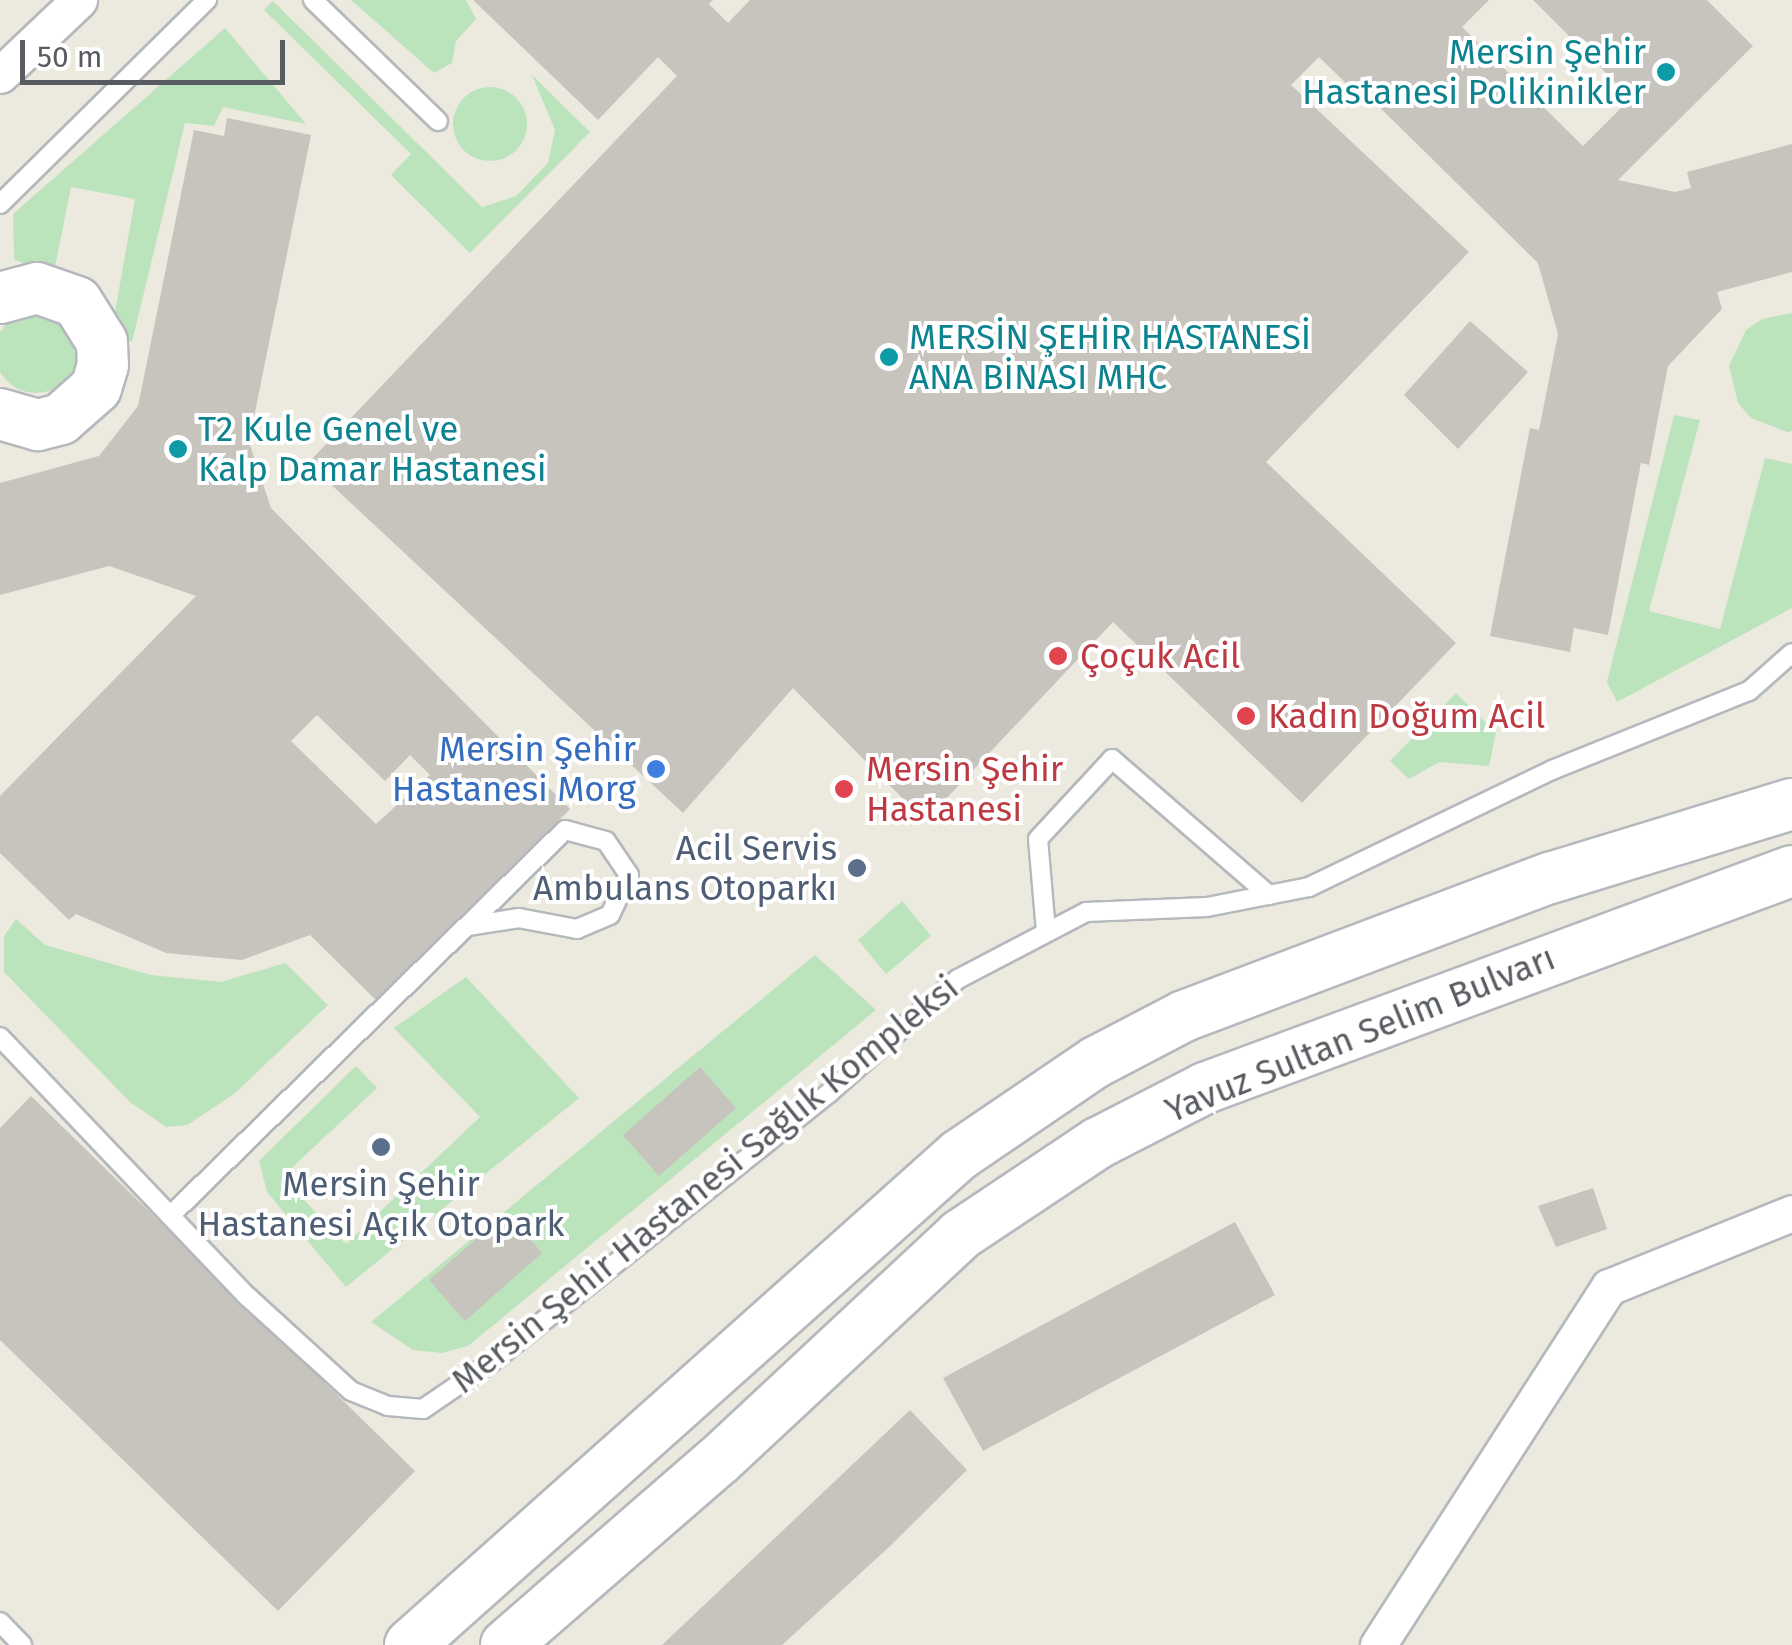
<!DOCTYPE html>
<meta charset="utf-8">
<style>
body{margin:0}
#map{position:relative;width:1792px;height:1645px;overflow:hidden;background:#ece9df;font-family:"Fira Sans",sans-serif}
div>[style]{position:absolute}
.green>*{inset:0;background:#bbe4bc}
.round{border-radius:50%}
.building>*{inset:0;background:#c6c4bd}
.roads{filter:drop-shadow(2px 0 #b5b8bc) drop-shadow(-2px 0 #b5b8bc) drop-shadow(0 2px #b5b8bc) drop-shadow(0 -2px #b5b8bc)}
.lane>*{height:18px;margin:-9px;padding:0 9px;transform-origin:9px;border-radius:9px;background:#fff}
.street>*{height:35px;margin:-17.5px;padding:0 17.5px;transform-origin:17.5px;border-radius:17.5px;background:#fff}
.secondary>*{height:50px;margin:-25px;padding:0 25px;transform-origin:25px;border-radius:25px;background:#fff}
.dots>*{width:28px;height:28px;translate:-50% -50%;box-sizing:border-box;border:5px solid #fff;border-radius:50%}
span{translate:-50% -50%;white-space:nowrap;text-align:center;line-height:1.15;-webkit-text-stroke:8px #fff;paint-order:stroke}
.culture-label{font-size:35px;color:#0d838f}
.right{translate:-100% -50%;text-align:right}
.left{translate:0 -50%;text-align:left}
.health-label{font-size:35px;color:#be3a42}
.shop-label{font-size:35px;color:#366cbe}
.service-label{font-size:35px;color:#4e5e75}
.street-label{font-size:35px;color:#585c60}
.scale{position:absolute;left:20px;top:40px;width:265px;height:45px;box-sizing:border-box;border:5px solid #585c60;border-top:0;padding-left:12px;font-size:30px;line-height:35px;white-space:nowrap;color:#585c60;-webkit-text-stroke:8px #fff;paint-order:stroke}
</style>
<div id="map">
<div class="green">
<div style="clip-path:polygon(351px 0,466px 0,476px 19px,456px 41px,452px 63px,434px 73px)"></div>
<div style="clip-path:polygon(273px 1px,482px 207px,516px 196px,548px 163px,555px 130px,532px 75px,590px 132px,470px 253px,391px 175px,411px 154px,264px 10px)"></div>
<div style="clip-path:polygon(225px 28px,306px 124px,223px 107px,214px 126px,185px 123px,132px 342px,111px 335px,135px 199px,71px 187px,53px 277px,14px 259px,13px 214px)"></div>
<div class="round" style="left:453px;top:87px;width:74px;height:74px"></div>
<div class="round" style="left:-5px;top:311px;width:82px;height:82px"></div>
<div style="clip-path:polygon(1792px 313px,1792px 431px,1787px 432px,1751px 418px,1738px 403px,1729px 366px,1746px 330px,1762px 319px)"></div>
<div style="clip-path:polygon(1674px 415px,1700px 420px,1649px 611px,1720px 629px,1765px 458px,1792px 464px,1792px 608px,1617px 702px,1607px 682px)"></div>
<div style="clip-path:polygon(1456px 693px,1496px 733px,1489px 766px,1439px 762px,1409px 779px,1390px 761px)"></div>
<div style="clip-path:polygon(902px 901px,931px 936px,886px 974px,858px 940px)"></div>
<div style="clip-path:polygon(16px 919px,45px 945px,151px 975px,221px 982px,285px 963px,328px 1005px,234px 1094px,187px 1125px,166px 1127px,130px 1102px,4px 972px,4px 936px)"></div>
<div style="clip-path:polygon(815px 955px,876px 1010px,468px 1346px,442px 1353px,413px 1350px,371px 1322px)"></div>
<div style="clip-path:polygon(466px 977px,579px 1098px,346px 1287px,267px 1192px,259px 1161px,356px 1066px,377px 1088px,282px 1177px,346px 1244px,480px 1117px,394px 1028px)"></div>
</div>
<div class="building">
<div style="clip-path:polygon(473px 0,713px 0,709px 4px,728px 23px,750px 0,1489px 0,1462px 27px,1583px 146px,1631px 98px,1533px 0,1707px 0,1753px 46px,1618px 180px,1675px 192px,1691px 188px,1687px 172px,1792px 144px,1792px 272px,1717px 292px,1722px 309px,1668px 366px,1649px 465px,1641px 463px,1608px 635px,1574px 628px,1570px 652px,1490px 636px,1530px 428px,1539px 430px,1558px 334px,1538px 263px,1361px 89px,1356px 93px,1319px 57px,1291px 85px,1469px 252px,1266px 462px,1456px 643px,1302px 803px,1113px 622px,925px 821px,793px 688px,683px 813px,308px 463px,677px 76px,658px 57px,598px 120px)"></div>
<div style="clip-path:polygon(evenodd,227px 118px,311px 135px,249px 442px,271px 508px,570px 809px,379px 1003px,310px 935px,242px 960px,166px 953px,76px 914px,69px 920px,0 853px,0 796px,196px 596px,109px 566px,0 595px,0 483px,99px 456px,138px 406px,194px 130px,224px 136px,227px 118px,317px 715px,385px 781px,410px 755px,430px 775px,376px 824px,291px 741px,317px 715px)"></div>
<div style="clip-path:polygon(1470px 321px,1528px 372px,1458px 449px,1404px 395px)"></div>
<div style="clip-path:polygon(700px 1067px,736px 1108px,659px 1176px,623px 1135px)"></div>
<div style="clip-path:polygon(31px 1096px,415px 1471px,278px 1611px,0 1340px,0 1128px)"></div>
<div style="clip-path:polygon(1593px 1188px,1607px 1229px,1556px 1247px,1538px 1206px)"></div>
<div style="clip-path:polygon(507px 1212px,542px 1253px,465px 1321px,429px 1280px)"></div>
<div style="clip-path:polygon(1235px 1222px,1275px 1295px,983px 1451px,943px 1378px)"></div>
<div style="clip-path:polygon(910px 1410px,967px 1470px,888px 1548px,782px 1645px,662px 1645px)"></div>
</div>
<div class="roads">
<div class="lane">
<div style="left:313px;top:0;width:174px;rotate:44.1deg"></div>
<div style="left:0;top:204px;width:291px;rotate:-44.6deg"></div>
<div style="left:1046px;top:932px;width:93px;rotate:-94.9deg"></div>
<div style="left:1038px;top:839px;width:109px;rotate:-47.2deg"></div>
<div style="left:1112px;top:759px;width:208px;rotate:40.9deg"></div>
<div style="left:0;top:1037px;width:359px;rotate:46.4deg"></div>
<div style="left:248px;top:1297px;width:139px;rotate:42.4deg"></div>
<div style="left:351px;top:1391px;width:40px;rotate:22deg"></div>
<div style="left:388px;top:1406px;width:35px;rotate:5deg"></div>
<div style="left:423px;top:1409px;width:83px;rotate:-34.3deg"></div>
<div style="left:492px;top:1362px;width:431px;rotate:-38.6deg"></div>
<div style="left:829px;top:1093px;width:172px;rotate:-41.5deg"></div>
<div style="left:958px;top:979px;width:144px;rotate:-27.6deg"></div>
<div style="left:1086px;top:912px;width:121px;rotate:-2.4deg"></div>
<div style="left:1207px;top:907px;width:104px;rotate:-11.1deg"></div>
<div style="left:1309px;top:887px;width:270px;rotate:-25.7deg"></div>
<div style="left:1552px;top:770px;width:212px;rotate:-21.9deg"></div>
<div style="left:1749px;top:691px;width:57px;rotate:-41.5deg"></div>
<div style="left:170px;top:1216px;width:552px;rotate:-44.34deg"></div>
<div style="left:565px;top:830px;width:42px;rotate:15deg"></div>
<div style="left:606px;top:841px;width:41px;rotate:55.9deg"></div>
<div style="left:629px;top:875px;width:44px;rotate:115.4deg"></div>
<div style="left:610px;top:915px;width:36px;rotate:157deg"></div>
<div style="left:577px;top:929px;width:59px;rotate:-169.3deg"></div>
<div style="left:519px;top:918px;width:52px;rotate:171.1deg"></div>
<div style="left:0;top:1622px;width:32px;rotate:46deg"></div>
</div>
<div class="street">
<div style="left:0;top:75px;width:109px;rotate:-43.5deg"></div>
<div style="left:1378px;top:1645px;width:426px;rotate:-57.2deg"></div>
<div style="left:1609px;top:1287px;width:197px;rotate:-22deg"></div>
</div>
<div class="secondary">
<div style="left:0;top:298px;width:38px;rotate:-15deg"></div>
<div style="left:37px;top:288px;width:42px;rotate:19.3deg"></div>
<div style="left:77px;top:302px;width:47px;rotate:58deg"></div>
<div style="left:102px;top:342px;width:23px;rotate:88deg"></div>
<div style="left:103px;top:365px;width:24px;rotate:107deg"></div>
<div style="left:96px;top:388px;width:47px;rotate:138.5deg"></div>
<div style="left:61px;top:419px;width:24px;rotate:165deg"></div>
<div style="left:38px;top:425px;width:40px;rotate:-164deg"></div>
<div style="left:410px;top:1645px;width:736px;rotate:-41.75deg"></div>
<div style="left:959px;top:1155px;width:166px;rotate:-34.2deg"></div>
<div style="left:1096px;top:1062px;width:99px;rotate:-27.6deg"></div>
<div style="left:1184px;top:1016px;width:391px;rotate:-20.7deg"></div>
<div style="left:1550px;top:878px;width:253px;rotate:-17deg"></div>
<div style="left:506px;top:1645px;width:281px;rotate:-41deg"></div>
<div style="left:718px;top:1461px;width:331px;rotate:-43deg"></div>
<div style="left:960px;top:1235px;width:166px;rotate:-33.7deg"></div>
<div style="left:1098px;top:1143px;width:120px;rotate:-27.2deg"></div>
<div style="left:1205px;top:1088px;width:626px;rotate:-20.29deg"></div>
</div>
</div>
<div class="dots">
<div style="left:1666px;top:72px;background:#0f9aa8"></div>
<div style="left:889px;top:357px;background:#0f9aa8"></div>
<div style="left:178px;top:449px;background:#0f9aa8"></div>
<div style="left:1058px;top:656px;background:#e0444e"></div>
<div style="left:1246px;top:716px;background:#e0444e"></div>
<div style="left:656px;top:769px;background:#3f7fe0"></div>
<div style="left:844px;top:789px;background:#e0444e"></div>
<div style="left:857px;top:868px;background:#5c6f8a"></div>
<div style="left:381px;top:1147px;background:#5c6f8a"></div>
</div>
<div class="culture-label">
<span class="right" style="left:1646px;top:72px">Mersin Şehir<br>Hastanesi Polikinikler</span>
<span class="left" style="left:909px;top:357px">MERSİN ŞEHİR HASTANESİ<br>ANA BİNASI MHC</span>
<span class="left" style="left:198px;top:449px">T2 Kule Genel ve<br>Kalp Damar Hastanesi</span>
</div>
<div class="health-label">
<span class="left" style="left:1080px;top:656px">Çoçuk Acil</span>
<span class="left" style="left:1268px;top:716px">Kadın Doğum Acil</span>
<span class="left" style="left:866px;top:789px">Mersin Şehir<br>Hastanesi</span>
</div>
<div class="shop-label">
<span class="right" style="left:636px;top:769px">Mersin Şehir<br>Hastanesi Morg</span>
</div>
<div class="service-label">
<span class="right" style="left:837px;top:868px">Acil Servis<br>Ambulans Otoparkı</span>
<span style="left:381px;top:1204px">Mersin Şehir<br>Hastanesi Açık Otopark</span>
</div>
<div class="street-label">
<span style="left:1360px;top:1034px;rotate:-22deg">Yavuz Sultan Selim Bulvarı</span>
<span style="left:705px;top:1184px;rotate:-39deg">Mersin Şehir Hastanesi Sağlık Kompleksi</span>
</div>
<div class="scale">50 m</div>
</div>
